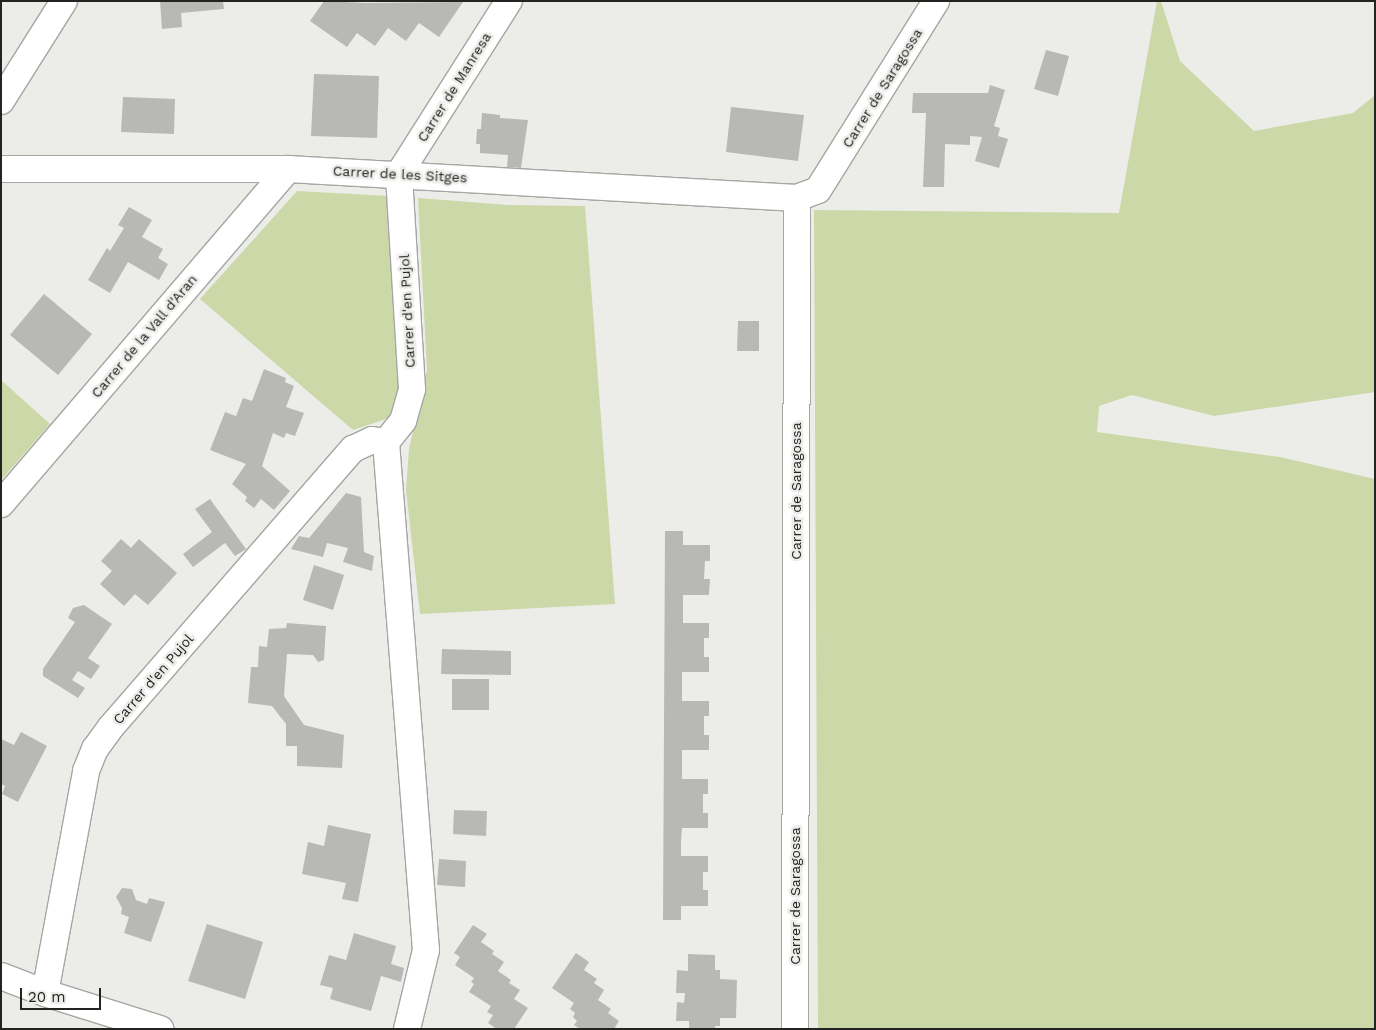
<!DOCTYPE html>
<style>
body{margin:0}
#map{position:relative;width:1376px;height:1030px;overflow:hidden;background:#ecede9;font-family:"Work Sans",sans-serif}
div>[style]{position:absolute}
.green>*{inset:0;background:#ccd8a7}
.building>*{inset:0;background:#b8b9b6}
.roads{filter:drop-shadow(1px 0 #a5a6a3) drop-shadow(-1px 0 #a5a6a3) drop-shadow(0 1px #a5a6a3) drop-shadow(0 -1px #a5a6a3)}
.street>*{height:26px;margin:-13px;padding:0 13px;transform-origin:13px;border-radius:13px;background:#fff}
span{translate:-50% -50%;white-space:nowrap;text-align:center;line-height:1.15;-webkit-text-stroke:5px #ecede9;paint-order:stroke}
.street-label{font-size:14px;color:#232322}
.frame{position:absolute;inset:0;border:2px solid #232322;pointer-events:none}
.scale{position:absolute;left:20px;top:988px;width:81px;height:22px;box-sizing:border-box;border:2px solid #232322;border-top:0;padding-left:6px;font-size:15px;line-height:18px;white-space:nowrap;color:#232322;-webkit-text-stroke:4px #ecede9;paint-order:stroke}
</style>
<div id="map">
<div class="green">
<div style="clip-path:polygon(1157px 1px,1161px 1px,1180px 61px,1254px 131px,1353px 113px,1375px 95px,1375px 392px,1214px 416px,1132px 395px,1099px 406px,1097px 432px,1280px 457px,1375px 479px,1375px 1029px,818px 1029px,814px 210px,1119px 213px)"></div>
<div style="clip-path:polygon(297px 191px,389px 196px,400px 388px,392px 417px,353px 430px,200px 299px)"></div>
<div style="clip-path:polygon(418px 198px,508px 205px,585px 206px,615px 604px,420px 614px,406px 490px,409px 449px,427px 370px)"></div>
<div style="clip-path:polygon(1px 380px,50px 424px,1px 480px)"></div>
</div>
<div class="building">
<div style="clip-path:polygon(160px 1px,223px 1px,224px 9px,181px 13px,182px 27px,162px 29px)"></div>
<div style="clip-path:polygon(324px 1px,365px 3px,463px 2px,439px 37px,419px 23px,406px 41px,388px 28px,375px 46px,357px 33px,347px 47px,310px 21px)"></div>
<div style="clip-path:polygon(1046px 50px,1069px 56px,1058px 96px,1034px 89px)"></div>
<div style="clip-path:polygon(314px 74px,379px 76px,377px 138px,311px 136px)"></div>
<div style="clip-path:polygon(990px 85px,1005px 90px,994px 126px,1000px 128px,998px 136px,1008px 139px,999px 168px,975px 161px,982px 137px,970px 136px,970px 145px,945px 144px,944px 187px,923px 187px,926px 113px,912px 113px,913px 93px,988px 93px)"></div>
<div style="clip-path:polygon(123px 97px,175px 99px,174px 134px,121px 132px)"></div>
<div style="clip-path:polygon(731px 107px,804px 115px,798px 161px,726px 152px)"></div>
<div style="clip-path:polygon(482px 113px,500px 115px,500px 118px,528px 120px,521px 168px,507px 167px,508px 155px,480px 153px,480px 144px,476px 144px,477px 129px,481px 129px)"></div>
<div style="clip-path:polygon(129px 207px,152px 220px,142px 237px,163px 249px,158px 258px,168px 264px,159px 280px,128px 262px,110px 293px,88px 280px,107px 248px,110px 251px,124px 228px,118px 225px)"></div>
<div style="clip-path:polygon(44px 294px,92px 334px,58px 375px,10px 335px)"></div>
<div style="clip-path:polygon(738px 321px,759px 321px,759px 351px,737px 351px)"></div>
<div style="clip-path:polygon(264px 369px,286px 378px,285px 382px,294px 386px,286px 407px,304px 413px,295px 436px,286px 433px,284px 438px,273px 433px,262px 466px,290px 491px,274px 510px,261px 499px,254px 508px,245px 501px,247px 497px,232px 484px,246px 464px,210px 450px,225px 412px,236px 416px,243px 398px,252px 401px)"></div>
<div style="clip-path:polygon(346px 493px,361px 497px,364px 552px,374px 556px,372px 571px,343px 562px,348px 548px,327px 543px,323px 557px,291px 549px,299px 536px,309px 538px)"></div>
<div style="clip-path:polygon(210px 499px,246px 549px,235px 556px,225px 543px,193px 567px,183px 554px,212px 532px,195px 509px)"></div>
<div style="clip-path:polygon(665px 531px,683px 531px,683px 545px,710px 545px,710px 561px,705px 561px,704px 579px,710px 579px,709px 595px,683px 595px,683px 623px,709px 623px,709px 638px,704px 638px,704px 657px,709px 657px,709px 672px,682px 672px,682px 701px,709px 701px,709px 716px,704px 716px,704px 735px,709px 735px,709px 750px,682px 750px,682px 779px,708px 779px,708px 794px,703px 794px,703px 813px,708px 813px,708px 828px,682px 828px,681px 842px,681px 856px,708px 856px,708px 872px,703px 872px,703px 890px,708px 890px,708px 906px,681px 906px,681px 920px,663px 920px)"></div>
<div style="clip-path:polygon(121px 539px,131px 548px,139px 539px,177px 573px,148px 605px,135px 594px,124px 606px,100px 584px,112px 571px,101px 561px)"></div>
<div style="clip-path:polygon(314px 565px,344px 575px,333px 610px,303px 600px)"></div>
<div style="clip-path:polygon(84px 605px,112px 624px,88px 658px,100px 666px,91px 679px,78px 671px,72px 680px,85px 688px,78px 698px,43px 676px,43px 669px,75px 622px,68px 618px,73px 608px)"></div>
<div style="clip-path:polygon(287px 623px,326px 626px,324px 660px,318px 662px,313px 655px,287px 654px,284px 696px,304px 725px,344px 735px,342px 768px,297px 766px,297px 746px,286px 746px,286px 724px,272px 706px,248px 703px,251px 667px,258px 667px,259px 646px,267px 647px,269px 629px,286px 628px)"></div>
<div style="clip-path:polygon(442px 649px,511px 651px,511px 675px,441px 674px)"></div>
<div style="clip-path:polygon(452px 679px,489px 679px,489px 710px,452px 710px)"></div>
<div style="clip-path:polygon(21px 732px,47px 746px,18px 802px,2px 794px,5px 786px,1px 784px,1px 739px,14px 745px)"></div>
<div style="clip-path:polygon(454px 810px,487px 811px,486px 836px,453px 834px)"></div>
<div style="clip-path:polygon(328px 825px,371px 834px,358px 902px,342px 899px,346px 883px,302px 874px,308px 842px,324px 846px)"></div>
<div style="clip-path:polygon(439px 859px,466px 861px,465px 887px,437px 885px)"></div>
<div style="clip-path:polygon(122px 888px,132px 889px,136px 900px,147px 904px,149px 898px,165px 902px,151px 942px,124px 933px,129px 917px,121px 914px,122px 908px,116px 897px)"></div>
<div style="clip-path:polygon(207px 924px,263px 942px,245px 999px,188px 981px)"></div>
<div style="clip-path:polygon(473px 925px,487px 934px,481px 942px,494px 951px,492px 954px,504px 962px,498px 971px,511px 980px,509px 983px,520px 990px,514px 999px,528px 1008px,514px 1029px,497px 1029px,488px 1023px,493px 1015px,487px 1012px,491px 1006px,469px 992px,474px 984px,471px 982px,474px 978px,455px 965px,460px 957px,454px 953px)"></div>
<div style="clip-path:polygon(354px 933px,396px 946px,391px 964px,404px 968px,401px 982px,381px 976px,371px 1011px,330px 999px,333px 988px,320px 985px,329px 955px,346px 960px)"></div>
<div style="clip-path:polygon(576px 953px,589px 962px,584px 970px,597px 979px,594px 983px,604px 990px,598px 1000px,611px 1009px,608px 1013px,619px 1021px,614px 1029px,580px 1029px,574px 1025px,577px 1021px,573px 1017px,575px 1013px,570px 1009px,574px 1003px,552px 988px)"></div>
<div style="clip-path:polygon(688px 954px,715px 955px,715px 970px,720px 970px,720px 979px,737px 980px,736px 1018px,720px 1018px,720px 1026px,715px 1026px,715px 1029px,689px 1029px,689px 1021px,676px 1021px,677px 1002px,684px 1003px,685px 993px,676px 993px,677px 970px,688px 971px)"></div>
</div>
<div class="roads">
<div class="street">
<div style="left:1px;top:101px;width:118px;rotate:-57.8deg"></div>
<div style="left:1px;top:169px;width:287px"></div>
<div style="left:288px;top:169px;width:510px;rotate:3.26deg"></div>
<div style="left:386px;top:442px;width:27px;rotate:-51deg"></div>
<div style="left:403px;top:421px;width:33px;rotate:-74deg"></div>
<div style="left:412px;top:389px;width:215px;rotate:-93.5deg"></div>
<div style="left:399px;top:174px;width:205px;rotate:-57.6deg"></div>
<div style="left:1px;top:504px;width:441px;rotate:-49.4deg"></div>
<div style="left:1px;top:976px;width:47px;rotate:21.1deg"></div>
<div style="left:45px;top:993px;width:121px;rotate:17.4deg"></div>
<div style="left:45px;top:993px;width:226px;rotate:-79.5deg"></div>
<div style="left:86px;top:771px;width:24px;rotate:-68deg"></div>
<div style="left:95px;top:749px;width:27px;rotate:-54deg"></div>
<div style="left:111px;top:727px;width:369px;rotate:-49deg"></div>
<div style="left:353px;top:449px;width:21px;rotate:-25deg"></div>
<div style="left:372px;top:440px;width:14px;rotate:8deg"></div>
<div style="left:386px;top:442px;width:510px;rotate:85.5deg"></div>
<div style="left:426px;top:950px;width:81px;rotate:103.5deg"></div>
<div style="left:795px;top:1029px;width:831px;rotate:-89.86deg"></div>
<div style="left:797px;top:198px;width:22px;rotate:-21deg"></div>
<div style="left:818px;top:190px;width:223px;rotate:-58deg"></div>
</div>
</div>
<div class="street-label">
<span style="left:454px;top:87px;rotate:-58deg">Carrer de Manresa</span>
<span style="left:882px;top:88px;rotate:-58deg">Carrer de Saragossa</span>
<span style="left:400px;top:174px;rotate:3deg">Carrer de les Sitges</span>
<span style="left:407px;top:311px;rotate:-93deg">Carrer d'en Pujol</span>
<span style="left:144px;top:336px;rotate:-50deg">Carrer de la Vall d'Aran</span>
<span style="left:796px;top:491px;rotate:-90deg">Carrer de Saragossa</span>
<span style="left:153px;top:679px;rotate:-49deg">Carrer d'en Pujol</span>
<span style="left:795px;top:896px;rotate:-90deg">Carrer de Saragossa</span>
</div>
<div class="frame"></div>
<div class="scale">20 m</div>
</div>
